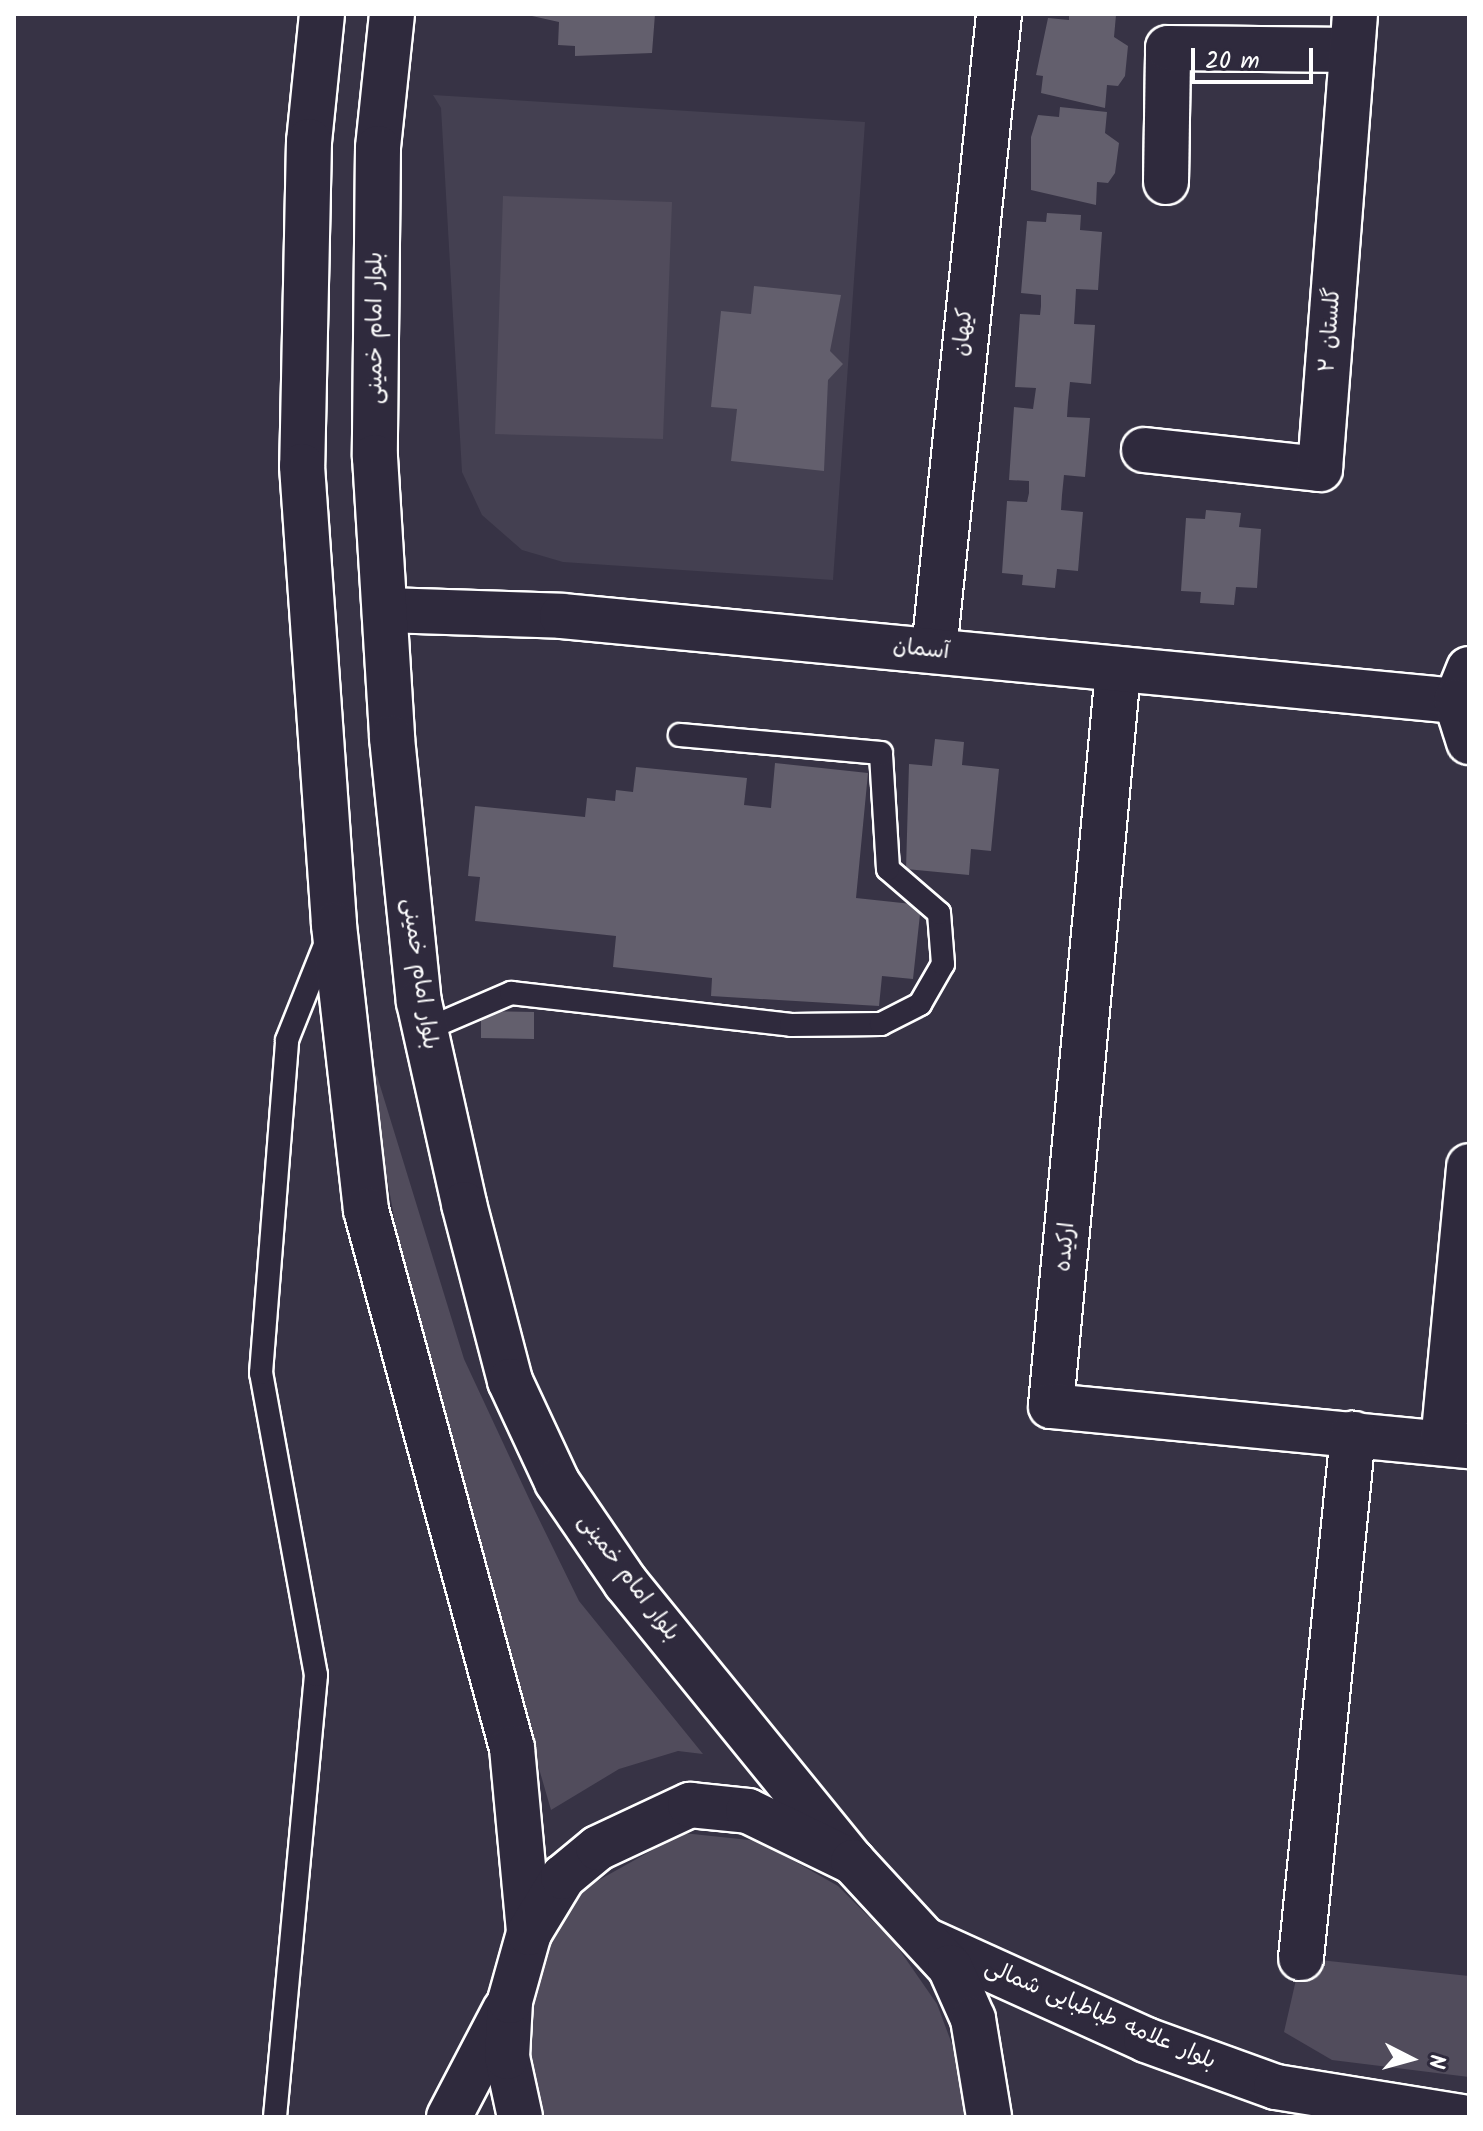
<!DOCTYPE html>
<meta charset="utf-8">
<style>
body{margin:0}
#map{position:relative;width:1483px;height:2131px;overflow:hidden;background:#373345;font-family:Kalam,"Playpen Sans Arabic",sans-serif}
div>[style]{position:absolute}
.built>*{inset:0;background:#444051}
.green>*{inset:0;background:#514c5c}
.building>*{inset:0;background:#635f6d}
.roads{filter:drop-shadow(2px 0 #fff) drop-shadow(-2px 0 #fff) drop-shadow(0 2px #fff) drop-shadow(0 -2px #fff)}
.service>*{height:22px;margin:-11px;padding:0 11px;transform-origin:11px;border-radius:11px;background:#2f2a3d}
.minor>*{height:44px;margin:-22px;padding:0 22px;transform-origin:22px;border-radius:22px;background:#2f2a3d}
.tertiary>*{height:44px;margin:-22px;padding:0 22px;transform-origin:22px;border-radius:22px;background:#2f2a3d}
.secondary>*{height:44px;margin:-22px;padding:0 22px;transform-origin:22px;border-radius:22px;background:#2f2a3d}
span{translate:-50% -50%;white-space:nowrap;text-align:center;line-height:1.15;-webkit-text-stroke:7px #2f2a3d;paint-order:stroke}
.street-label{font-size:22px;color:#fff}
.frame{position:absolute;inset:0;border:16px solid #fff;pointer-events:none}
.north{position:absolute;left:1371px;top:2019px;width:80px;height:80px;-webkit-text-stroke:6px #2f2a3d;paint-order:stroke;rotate:96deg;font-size:22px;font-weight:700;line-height:32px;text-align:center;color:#fff}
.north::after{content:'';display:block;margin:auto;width:28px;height:36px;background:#fff;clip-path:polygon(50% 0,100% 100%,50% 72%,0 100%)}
.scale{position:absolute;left:1191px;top:48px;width:122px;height:36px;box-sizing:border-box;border:4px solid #fff;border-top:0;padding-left:10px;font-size:24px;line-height:28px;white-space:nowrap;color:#fff;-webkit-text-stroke:6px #2f2a3d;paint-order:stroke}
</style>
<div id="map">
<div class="built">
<div style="clip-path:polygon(433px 95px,865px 122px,833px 580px,563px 562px,522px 550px,482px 515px,462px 472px,441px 108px)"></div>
</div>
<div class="green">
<div style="clip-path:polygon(503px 196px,672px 202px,663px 439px,495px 434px)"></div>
<div style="clip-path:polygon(358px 1014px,464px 1359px,532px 1505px,579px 1601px,703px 1754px,678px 1751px,619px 1769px,551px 1810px,417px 1347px)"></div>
<div style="clip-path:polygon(683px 1833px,759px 1841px,838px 1886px,894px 1942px,937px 2004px,962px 2071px,965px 2117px,544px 2117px,525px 2032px,542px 1954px,581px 1890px)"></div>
<div style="clip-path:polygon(1301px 1958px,1469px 1976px,1469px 2077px,1332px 2060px,1284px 2032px)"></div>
</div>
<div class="building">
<div style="clip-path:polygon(523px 14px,655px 14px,652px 53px,575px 56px,575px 46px,558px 45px,559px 22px)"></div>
<div style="clip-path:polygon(1069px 14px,1116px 15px,1114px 37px,1128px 46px,1125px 76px,1118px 86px,1107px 85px,1105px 108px,1041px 93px,1043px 76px,1036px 75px,1048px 18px,1069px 20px)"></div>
<div style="clip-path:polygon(1060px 107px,1107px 112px,1105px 133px,1119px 143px,1115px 173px,1108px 183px,1097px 182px,1096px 205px,1031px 190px,1031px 137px,1038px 115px,1059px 117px)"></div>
<div style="clip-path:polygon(1047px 213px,1081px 215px,1080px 230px,1102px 232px,1098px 290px,1076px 289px,1075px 308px,1074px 324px,1095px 325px,1091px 384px,1070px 382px,1068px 402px,1067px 417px,1090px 418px,1085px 477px,1064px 475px,1062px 495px,1061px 510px,1083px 512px,1078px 571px,1057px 569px,1055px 588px,1022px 585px,1023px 575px,1002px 573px,1007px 501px,1027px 502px,1029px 493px,1029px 481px,1009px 480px,1014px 407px,1033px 409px,1036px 388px,1015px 387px,1020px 314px,1040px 315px,1041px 306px,1041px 295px,1021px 293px,1027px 221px,1046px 222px)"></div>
<div style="clip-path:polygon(754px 286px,841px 295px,830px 351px,843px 364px,828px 380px,824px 471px,731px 461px,737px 409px,711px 407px,721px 311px,751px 314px)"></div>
<div style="clip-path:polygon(1206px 510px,1241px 513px,1239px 527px,1261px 529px,1257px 588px,1236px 587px,1234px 605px,1200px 603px,1201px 592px,1181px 591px,1186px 518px,1205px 519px)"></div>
<div style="clip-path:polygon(935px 739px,964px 742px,962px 765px,999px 769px,991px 851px,971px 849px,969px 875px,906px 869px,909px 764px,932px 766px)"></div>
<div style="clip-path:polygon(775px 763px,868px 773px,856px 898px,921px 905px,913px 979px,882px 976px,879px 1006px,711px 996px,712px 978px,613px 967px,616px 936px,475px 921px,480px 877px,468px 876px,475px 806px,585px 817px,587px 798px,615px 801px,616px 790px,633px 792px,636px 767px,747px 778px,744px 805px,771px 808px)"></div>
<div style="clip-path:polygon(481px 1011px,534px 1012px,534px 1039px,481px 1038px)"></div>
</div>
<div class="roads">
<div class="service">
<div style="left:425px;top:1030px;width:94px;rotate:-23.3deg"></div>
<div style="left:511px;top:993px;width:282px;rotate:6.5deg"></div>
<div style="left:791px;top:1025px;width:90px;rotate:-0.6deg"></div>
<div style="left:881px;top:1024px;width:44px;rotate:-27.1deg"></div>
<div style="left:920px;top:1004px;width:46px;rotate:-60.1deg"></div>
<div style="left:943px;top:964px;width:51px;rotate:-94.5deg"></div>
<div style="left:939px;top:913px;width:67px;rotate:-139.2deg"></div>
<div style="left:888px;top:869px;width:116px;rotate:-93.5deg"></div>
<div style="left:881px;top:753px;width:202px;rotate:-174.9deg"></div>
<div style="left:275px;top:2117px;width:444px;rotate:-84.7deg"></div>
<div style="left:316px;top:1675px;width:307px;rotate:-100.3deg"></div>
<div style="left:261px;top:1373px;width:334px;rotate:-85.5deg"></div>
<div style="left:287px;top:1040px;width:108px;rotate:-68.2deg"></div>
</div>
<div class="minor">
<div style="left:1166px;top:182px;width:134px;rotate:-89.1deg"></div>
<div style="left:1168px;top:48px;width:184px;rotate:0.6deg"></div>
<div style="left:1144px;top:450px;width:177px;rotate:6.2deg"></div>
<div style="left:1320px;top:469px;width:456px;rotate:-85.6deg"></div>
<div style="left:934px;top:651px;width:640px;rotate:-84.17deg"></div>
<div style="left:1118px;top:671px;width:738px;rotate:95.21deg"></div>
<div style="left:1051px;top:1406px;width:420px;rotate:5.5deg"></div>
<div style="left:1443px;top:1443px;width:278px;rotate:-84.6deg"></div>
<div style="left:1301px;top:1958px;width:527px;rotate:-84.33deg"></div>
</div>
<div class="tertiary">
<div style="left:385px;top:610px;width:177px;rotate:1.9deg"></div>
<div style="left:562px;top:616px;width:898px;rotate:5.43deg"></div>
<div style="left:1469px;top:669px;width:35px;rotate:112deg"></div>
<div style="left:1456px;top:701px;width:43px;rotate:72.4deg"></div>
</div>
<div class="secondary">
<div style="left:322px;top:14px;width:128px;rotate:95.8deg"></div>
<div style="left:309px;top:141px;width:325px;rotate:91.2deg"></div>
<div style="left:302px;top:466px;width:460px;rotate:86deg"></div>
<div style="left:334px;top:925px;width:287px;rotate:83.6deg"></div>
<div style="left:366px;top:1210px;width:557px;rotate:74.82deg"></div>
<div style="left:512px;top:1748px;width:186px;rotate:84.7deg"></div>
<div style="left:392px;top:14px;width:135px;rotate:96deg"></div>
<div style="left:378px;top:148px;width:309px;rotate:90.6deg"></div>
<div style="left:375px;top:457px;width:282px;rotate:86.5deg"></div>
<div style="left:392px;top:738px;width:265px;rotate:84.2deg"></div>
<div style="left:419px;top:1002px;width:207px;rotate:77.4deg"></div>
<div style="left:464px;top:1204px;width:183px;rotate:75.4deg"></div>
<div style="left:510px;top:1381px;width:111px;rotate:65deg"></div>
<div style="left:557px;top:1482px;width:122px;rotate:55.7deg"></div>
<div style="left:626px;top:1583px;width:360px;rotate:50.9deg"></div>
<div style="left:928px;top:1941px;width:239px;rotate:24.4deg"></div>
<div style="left:1146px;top:2040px;width:138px;rotate:19.9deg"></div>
<div style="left:1276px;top:2087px;width:188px;rotate:9.2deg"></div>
<div style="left:449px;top:2117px;width:121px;rotate:-62.4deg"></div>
<div style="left:520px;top:2117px;width:61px;rotate:-102.2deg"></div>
<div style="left:507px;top:2057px;width:56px;rotate:-86.9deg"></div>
<div style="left:510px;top:2001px;width:71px;rotate:-74.4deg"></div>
<div style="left:529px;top:1933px;width:66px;rotate:-58.7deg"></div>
<div style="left:563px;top:1877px;width:45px;rotate:-39.6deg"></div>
<div style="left:598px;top:1848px;width:102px;rotate:-25.1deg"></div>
<div style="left:690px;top:1805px;width:58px;rotate:5.9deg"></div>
<div style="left:748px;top:1811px;width:117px;rotate:25.9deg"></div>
<div style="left:853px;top:1862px;width:143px;rotate:47.3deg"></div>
<div style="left:950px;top:1967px;width:57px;rotate:66.1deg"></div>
<div style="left:973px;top:2019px;width:99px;rotate:80.7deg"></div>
</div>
</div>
<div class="street-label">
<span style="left:376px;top:328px;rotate:-90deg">بلوار امام خمینی</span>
<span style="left:1331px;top:330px;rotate:-86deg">گلستان ۲</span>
<span style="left:964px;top:332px;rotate:-85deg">کیهان</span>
<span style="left:921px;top:650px;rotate:6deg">آسمان</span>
<span style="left:419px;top:974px;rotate:82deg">بلوار امام خمینی</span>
<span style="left:1066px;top:1247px;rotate:-85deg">ارکیده</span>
<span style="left:628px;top:1578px;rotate:53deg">بلوار امام خمینی</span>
<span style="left:1100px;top:2015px;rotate:23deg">بلوار علامه طباطبایی شمالی</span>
</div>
<div class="frame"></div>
<div class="north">N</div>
<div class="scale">20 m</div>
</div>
